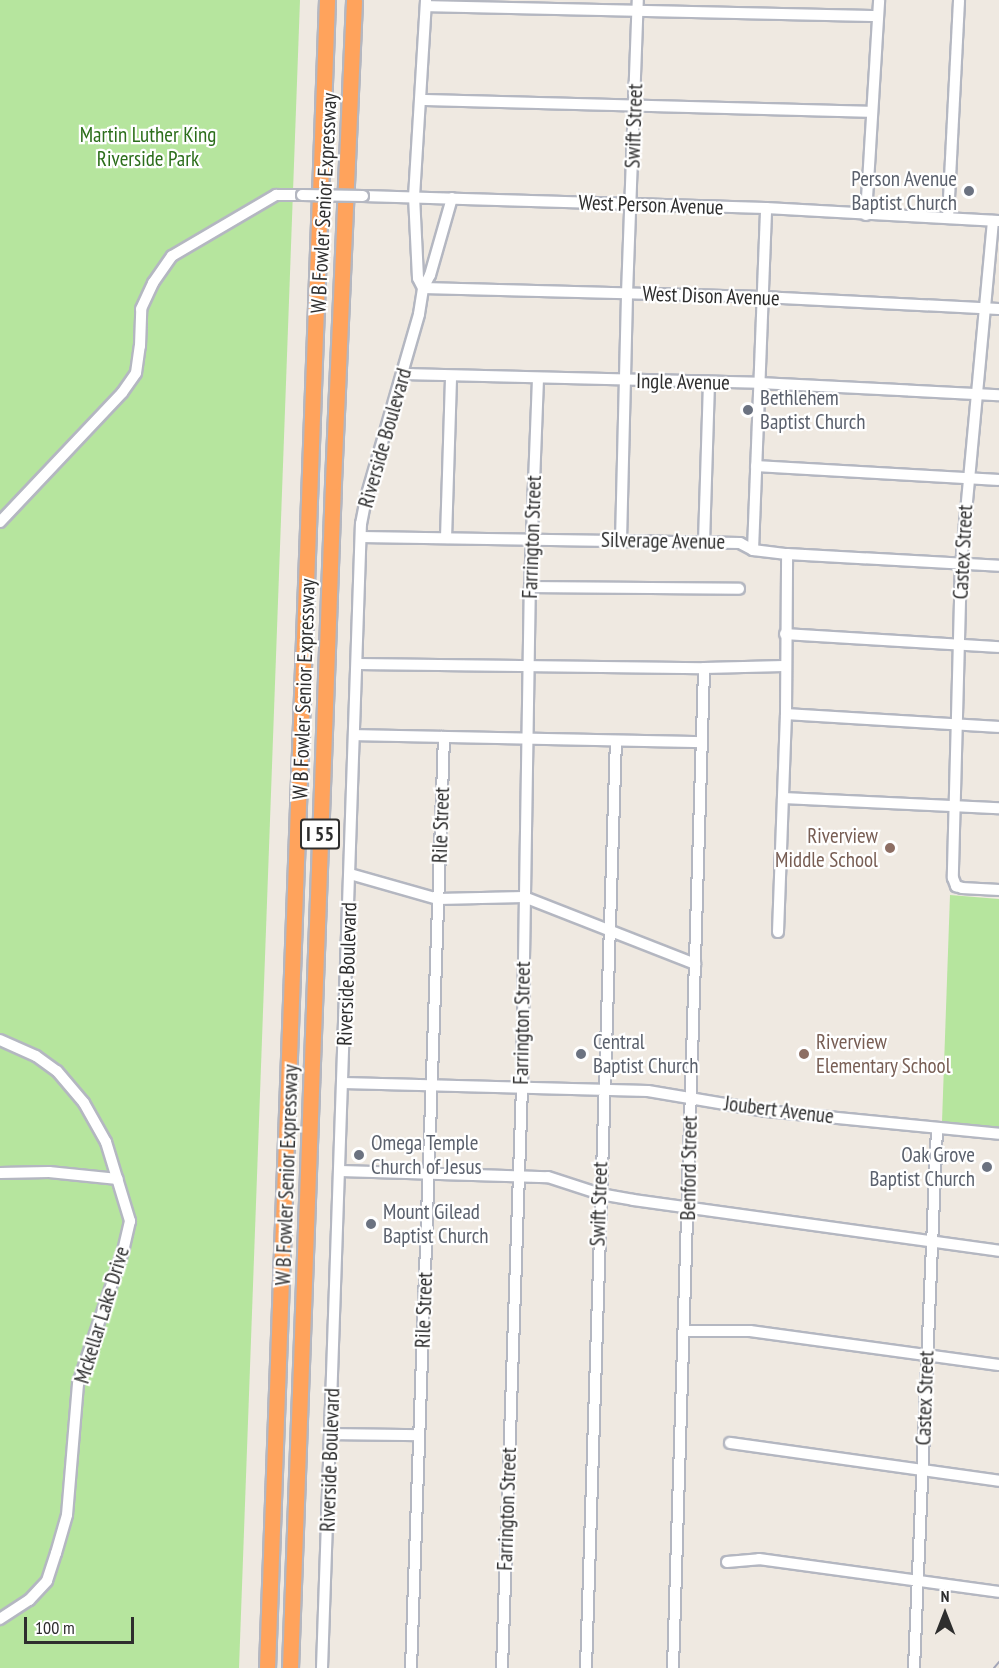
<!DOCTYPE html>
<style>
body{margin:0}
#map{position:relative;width:999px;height:1668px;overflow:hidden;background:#efe9e1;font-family:"PT Sans Narrow",sans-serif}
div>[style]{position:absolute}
.green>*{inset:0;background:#b6e59e}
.roads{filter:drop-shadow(2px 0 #b4b7c1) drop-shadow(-2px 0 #b4b7c1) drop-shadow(0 2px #b4b7c1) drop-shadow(0 -2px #b4b7c1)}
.minor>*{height:10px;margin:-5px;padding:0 5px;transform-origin:5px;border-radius:5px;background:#fff}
.highway>*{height:15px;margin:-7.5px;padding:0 7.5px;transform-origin:7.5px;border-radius:7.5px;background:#ffa35c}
.rail>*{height:2px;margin:-1px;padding:0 1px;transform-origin:1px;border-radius:1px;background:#a3a6b8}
.bridges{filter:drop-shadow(2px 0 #b4b7c1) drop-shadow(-2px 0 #b4b7c1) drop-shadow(0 2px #b4b7c1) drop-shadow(0 -2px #b4b7c1)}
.minor-bridge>*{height:10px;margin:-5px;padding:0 5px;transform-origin:5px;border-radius:5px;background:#fff}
.dots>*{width:16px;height:16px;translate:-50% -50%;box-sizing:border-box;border:3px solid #fff;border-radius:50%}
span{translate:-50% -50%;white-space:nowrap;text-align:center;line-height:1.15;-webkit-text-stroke:4.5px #fff;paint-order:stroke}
.shield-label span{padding:2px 4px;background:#fff;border:2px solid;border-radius:4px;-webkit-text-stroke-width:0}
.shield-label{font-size:20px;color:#2e2e2e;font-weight:700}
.street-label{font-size:21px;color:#2e2e2e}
.park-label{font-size:21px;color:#2c6e1b}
.worship-label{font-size:21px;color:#5b616d}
.right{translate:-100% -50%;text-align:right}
.left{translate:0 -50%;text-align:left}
.education-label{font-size:21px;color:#785e54}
.north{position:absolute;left:915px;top:1584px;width:60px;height:60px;-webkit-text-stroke:4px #fff;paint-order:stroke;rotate:0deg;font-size:16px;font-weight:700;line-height:24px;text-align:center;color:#2e2e2e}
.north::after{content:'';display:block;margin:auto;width:21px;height:27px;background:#2e2e2e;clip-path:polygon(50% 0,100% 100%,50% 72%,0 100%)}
.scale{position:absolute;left:24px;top:1617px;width:110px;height:27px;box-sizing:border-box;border:3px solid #2e2e2e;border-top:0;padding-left:8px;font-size:18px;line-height:21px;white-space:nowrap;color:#2e2e2e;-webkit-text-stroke:4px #fff;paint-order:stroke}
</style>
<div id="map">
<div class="green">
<div style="clip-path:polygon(0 0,300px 0,239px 1668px,0 1668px)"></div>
<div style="clip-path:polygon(950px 895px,999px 899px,999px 1128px,942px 1122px)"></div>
</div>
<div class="roads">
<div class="minor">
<div style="left:426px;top:6px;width:452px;rotate:1.3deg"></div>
<div style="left:421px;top:100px;width:451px;rotate:1.5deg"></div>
<div style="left:363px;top:196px;width:403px;rotate:1.7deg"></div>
<div style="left:766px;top:208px;width:233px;rotate:3.2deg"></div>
<div style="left:452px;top:198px;width:80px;rotate:105.9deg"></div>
<div style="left:430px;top:275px;width:15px;rotate:118deg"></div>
<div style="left:423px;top:288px;width:339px;rotate:1.5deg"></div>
<div style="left:762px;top:297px;width:237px;rotate:2.9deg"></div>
<div style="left:866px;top:215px;width:215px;rotate:-86.5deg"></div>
<div style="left:948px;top:218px;width:218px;rotate:-87.1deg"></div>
<div style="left:993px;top:221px;width:343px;rotate:95.3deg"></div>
<div style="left:961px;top:563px;width:315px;rotate:91.5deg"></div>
<div style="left:953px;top:878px;width:9px;rotate:69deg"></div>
<div style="left:956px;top:886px;width:6px;rotate:18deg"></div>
<div style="left:962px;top:888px;width:37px;rotate:3deg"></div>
<div style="left:403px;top:374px;width:356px;rotate:1.4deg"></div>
<div style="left:759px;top:383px;width:240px;rotate:2.9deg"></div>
<div style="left:756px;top:466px;width:243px;rotate:3.3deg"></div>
<div style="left:0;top:522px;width:178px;rotate:-46.6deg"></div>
<div style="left:122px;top:393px;width:24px;rotate:-55deg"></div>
<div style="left:136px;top:373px;width:27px;rotate:-82deg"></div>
<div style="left:140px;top:346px;width:37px;rotate:-88deg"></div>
<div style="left:141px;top:309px;width:29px;rotate:-65deg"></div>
<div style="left:153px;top:283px;width:33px;rotate:-55deg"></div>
<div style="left:172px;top:256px;width:121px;rotate:-30.4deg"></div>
<div style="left:276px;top:195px;width:26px"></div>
<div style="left:361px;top:537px;width:379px;rotate:0.9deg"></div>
<div style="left:740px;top:543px;width:15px;rotate:28deg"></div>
<div style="left:753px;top:550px;width:34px;rotate:7deg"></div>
<div style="left:787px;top:554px;width:212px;rotate:3.2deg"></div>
<div style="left:446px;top:538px;width:162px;rotate:-88.2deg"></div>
<div style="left:621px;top:541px;width:247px;rotate:-88.6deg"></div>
<div style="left:627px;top:294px;width:294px;rotate:-87.9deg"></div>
<div style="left:704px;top:542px;width:160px;rotate:-88.2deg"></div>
<div style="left:753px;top:550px;width:342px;rotate:-87.8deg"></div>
<div style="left:530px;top:587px;width:209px;rotate:0.5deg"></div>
<div style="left:785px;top:634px;width:214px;rotate:3.5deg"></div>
<div style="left:357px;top:664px;width:347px;rotate:0.7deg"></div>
<div style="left:704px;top:668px;width:80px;rotate:-1.4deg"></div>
<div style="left:786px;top:714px;width:213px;rotate:3.5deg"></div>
<div style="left:355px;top:735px;width:346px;rotate:1.2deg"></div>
<div style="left:783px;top:798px;width:216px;rotate:2.7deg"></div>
<div style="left:350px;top:874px;width:91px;rotate:15.9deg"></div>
<div style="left:438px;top:899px;width:86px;rotate:-1.3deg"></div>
<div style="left:524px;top:897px;width:184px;rotate:21.4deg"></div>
<div style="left:778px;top:932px;width:218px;rotate:-87.9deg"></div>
<div style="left:786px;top:714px;width:160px;rotate:-89.6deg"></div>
<div style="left:0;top:1040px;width:39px;rotate:24deg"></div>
<div style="left:36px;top:1056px;width:26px;rotate:36deg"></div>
<div style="left:57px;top:1071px;width:42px;rotate:49.8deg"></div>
<div style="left:84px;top:1103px;width:45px;rotate:60.6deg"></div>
<div style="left:106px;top:1142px;width:83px;rotate:73.1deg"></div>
<div style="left:130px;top:1221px;width:31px;rotate:103deg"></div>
<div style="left:123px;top:1251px;width:140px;rotate:108.7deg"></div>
<div style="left:78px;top:1384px;width:131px;rotate:94.8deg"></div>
<div style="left:67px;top:1515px;width:40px;rotate:106deg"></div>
<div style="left:56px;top:1553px;width:29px;rotate:108deg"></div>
<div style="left:47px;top:1581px;width:26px;rotate:133deg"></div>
<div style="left:29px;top:1600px;width:35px;rotate:147deg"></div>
<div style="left:343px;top:1083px;width:305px;rotate:1.5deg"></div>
<div style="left:648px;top:1091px;width:120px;rotate:9.6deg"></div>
<div style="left:766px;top:1111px;width:234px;rotate:5.6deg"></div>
<div style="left:340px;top:1171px;width:208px;rotate:1.7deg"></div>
<div style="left:548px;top:1177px;width:55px;rotate:18.1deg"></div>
<div style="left:600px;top:1194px;width:34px;rotate:10deg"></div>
<div style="left:633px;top:1200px;width:370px;rotate:7.9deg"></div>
<div style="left:0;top:1173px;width:49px;rotate:-1.2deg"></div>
<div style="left:49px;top:1172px;width:69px;rotate:5.8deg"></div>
<div style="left:684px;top:1331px;width:66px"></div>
<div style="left:750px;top:1331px;width:251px;rotate:7.8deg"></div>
<div style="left:331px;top:1434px;width:88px;rotate:0.7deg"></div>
<div style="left:730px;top:1443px;width:272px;rotate:8deg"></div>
<div style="left:727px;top:1562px;width:32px;rotate:-5deg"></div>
<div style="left:759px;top:1559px;width:242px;rotate:7.8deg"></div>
<div style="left:322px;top:1668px;width:1145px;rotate:-88.05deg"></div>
<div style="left:361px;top:524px;width:26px;rotate:-79deg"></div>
<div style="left:366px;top:498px;width:191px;rotate:-73.9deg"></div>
<div style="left:419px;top:314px;width:26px;rotate:-81deg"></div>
<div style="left:423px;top:288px;width:11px;rotate:-117deg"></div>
<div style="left:418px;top:278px;width:81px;rotate:-92.8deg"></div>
<div style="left:414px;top:197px;width:197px;rotate:-86.5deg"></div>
<div style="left:411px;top:1668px;width:932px;rotate:-87.97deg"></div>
<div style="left:502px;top:1668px;width:582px;rotate:-88.03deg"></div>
<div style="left:522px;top:1086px;width:499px;rotate:-89.1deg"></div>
<div style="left:530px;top:587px;width:209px;rotate:-87.8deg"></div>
<div style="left:586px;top:1668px;width:927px;rotate:-88.15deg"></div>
<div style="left:673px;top:1668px;width:1000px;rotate:-88.22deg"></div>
<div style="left:914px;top:1668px;width:540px;rotate:-87.56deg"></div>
</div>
<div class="highway">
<div style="left:267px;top:1668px;width:1669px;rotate:-87.94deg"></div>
<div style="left:290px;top:1668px;width:1187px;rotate:-87.92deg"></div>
<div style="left:333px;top:482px;width:482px;rotate:-87.5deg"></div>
</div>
</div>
<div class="rail">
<div style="left:994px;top:1668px;width:8px;rotate:-50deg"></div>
</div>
<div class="bridges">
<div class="minor-bridge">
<div style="left:302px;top:195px;width:61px;rotate:0.9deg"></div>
</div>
</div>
<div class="dots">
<div style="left:969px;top:191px;background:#6b7280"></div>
<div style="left:748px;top:410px;background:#6b7280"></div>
<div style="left:890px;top:848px;background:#8d6e63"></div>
<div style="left:581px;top:1054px;background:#6b7280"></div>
<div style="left:804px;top:1054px;background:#8d6e63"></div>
<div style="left:359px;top:1155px;background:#6b7280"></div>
<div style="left:987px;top:1167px;background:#6b7280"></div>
<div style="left:371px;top:1224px;background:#6b7280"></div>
</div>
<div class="shield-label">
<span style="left:320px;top:834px">I 55</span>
</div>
<div class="street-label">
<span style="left:634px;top:126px;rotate:-88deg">Swift Street</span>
<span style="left:324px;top:203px;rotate:-87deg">W B Fowler Senior Expressway</span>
<span style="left:651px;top:205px;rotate:2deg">West Person Avenue</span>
<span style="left:711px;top:296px;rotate:2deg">West Dison Avenue</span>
<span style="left:683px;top:382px;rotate:1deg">Ingle Avenue</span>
<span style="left:385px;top:438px;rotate:-74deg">Riverside Boulevard</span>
<span style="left:532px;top:537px;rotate:-88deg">Farrington Street</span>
<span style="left:663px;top:541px;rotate:1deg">Silverage Avenue</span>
<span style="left:963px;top:552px;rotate:-87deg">Castex Street</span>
<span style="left:304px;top:689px;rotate:-88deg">W B Fowler Senior Expressway</span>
<span style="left:441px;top:825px;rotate:-88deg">Rile Street</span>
<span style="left:347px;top:974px;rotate:-88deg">Riverside Boulevard</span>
<span style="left:522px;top:1023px;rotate:-89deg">Farrington Street</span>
<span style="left:779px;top:1110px;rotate:7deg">Joubert Avenue</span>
<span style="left:689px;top:1168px;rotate:-89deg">Benford Street</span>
<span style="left:287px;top:1175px;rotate:-88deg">W B Fowler Senior Expressway</span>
<span style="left:599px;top:1204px;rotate:-88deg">Swift Street</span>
<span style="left:424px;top:1310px;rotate:-88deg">Rile Street</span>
<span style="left:102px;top:1315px;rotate:-73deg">Mckellar Lake Drive</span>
<span style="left:925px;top:1398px;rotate:-88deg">Castex Street</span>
<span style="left:330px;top:1460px;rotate:-88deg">Riverside Boulevard</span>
<span style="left:507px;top:1509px;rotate:-88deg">Farrington Street</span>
</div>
<div class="park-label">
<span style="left:148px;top:147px">Martin Luther King<br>Riverside Park</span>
</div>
<div class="worship-label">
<span class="right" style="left:957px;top:191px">Person Avenue<br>Baptist Church</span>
<span class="left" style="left:760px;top:410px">Bethlehem<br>Baptist Church</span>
<span class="left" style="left:593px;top:1054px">Central<br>Baptist Church</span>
<span class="left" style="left:371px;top:1155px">Omega Temple<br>Church of Jesus</span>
<span class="right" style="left:975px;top:1167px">Oak Grove<br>Baptist Church</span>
<span class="left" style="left:383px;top:1224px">Mount Gilead<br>Baptist Church</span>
</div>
<div class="education-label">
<span class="right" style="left:878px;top:848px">Riverview<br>Middle School</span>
<span class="left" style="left:816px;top:1054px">Riverview<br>Elementary School</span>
</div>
<div class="north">N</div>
<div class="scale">100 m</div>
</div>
